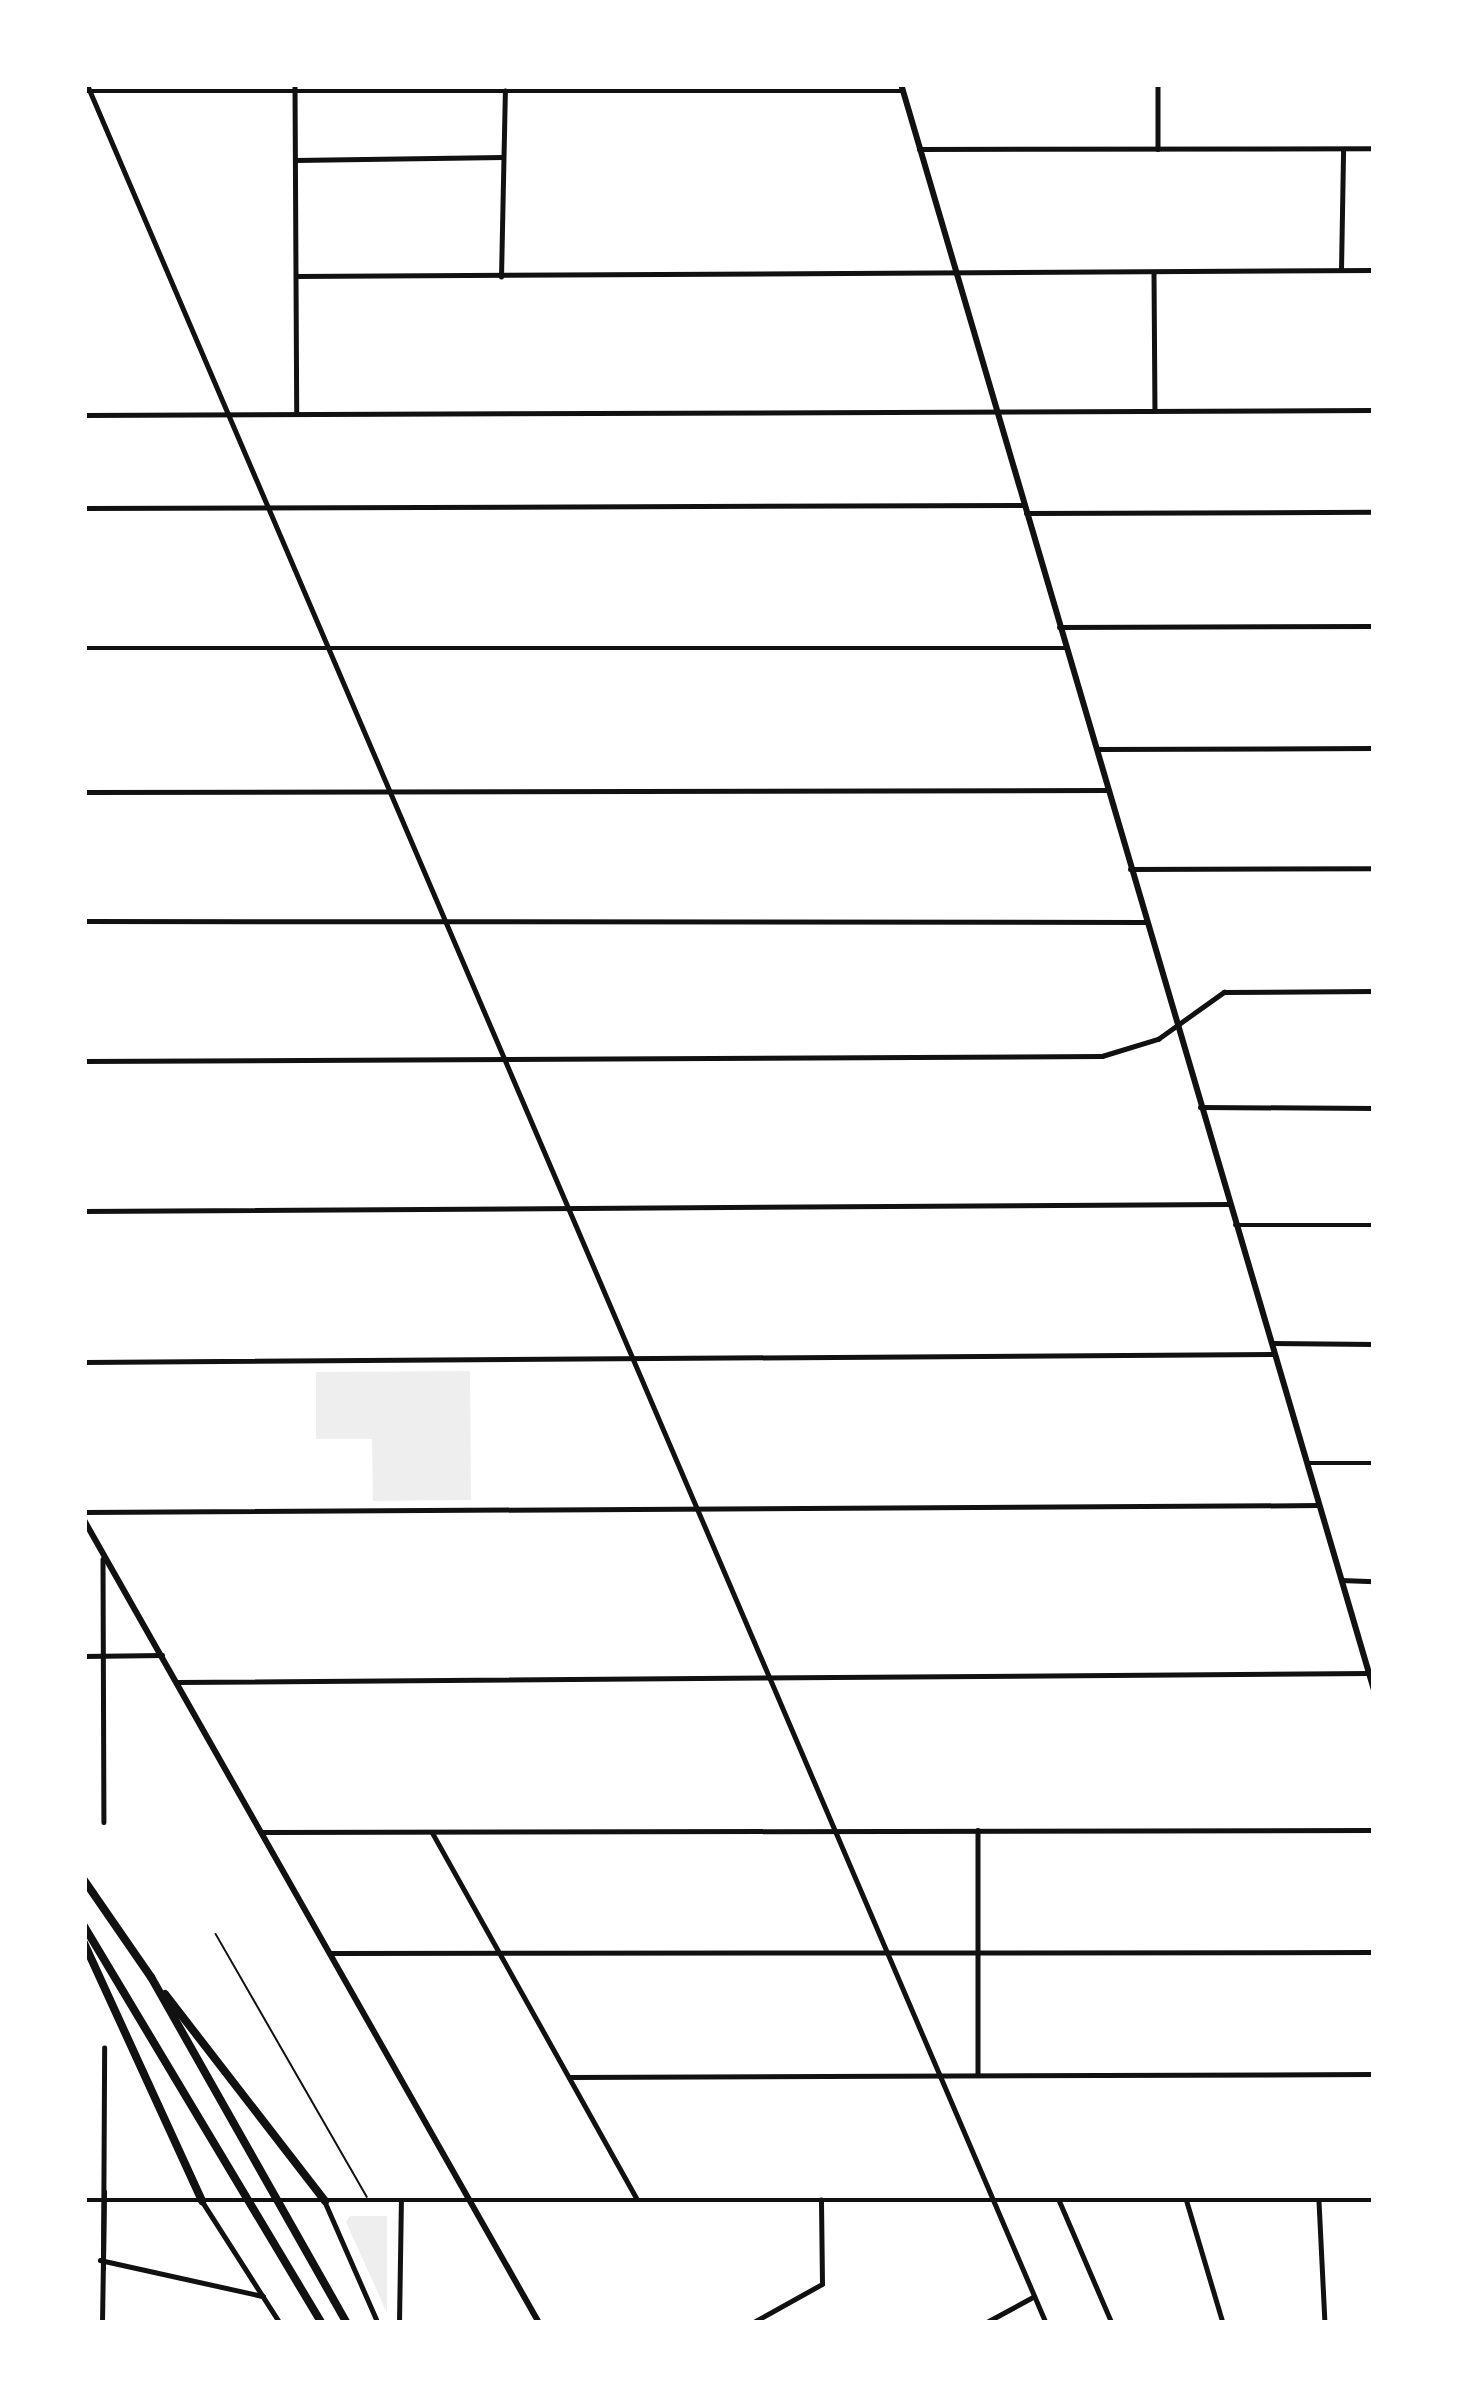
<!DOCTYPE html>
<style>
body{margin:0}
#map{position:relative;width:1458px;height:2407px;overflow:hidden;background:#fff;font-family:Quicksand,sans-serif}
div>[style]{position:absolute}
.green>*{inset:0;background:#eee}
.service>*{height:1.5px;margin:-0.75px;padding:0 0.75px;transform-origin:0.75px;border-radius:0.75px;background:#111}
.minor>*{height:4.5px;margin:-2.25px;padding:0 2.25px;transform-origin:2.25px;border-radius:2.25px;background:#111}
.tertiary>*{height:4.5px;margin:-2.25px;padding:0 2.25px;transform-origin:2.25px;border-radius:2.25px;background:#111}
.secondary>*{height:6px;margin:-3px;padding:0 3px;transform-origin:3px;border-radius:3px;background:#111}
.primary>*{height:6px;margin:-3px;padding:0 3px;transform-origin:3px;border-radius:3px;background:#111}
.motorway>*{height:8px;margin:-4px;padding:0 4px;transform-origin:4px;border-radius:4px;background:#111}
span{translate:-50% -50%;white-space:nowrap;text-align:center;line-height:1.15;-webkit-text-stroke:10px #fff;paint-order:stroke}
.frame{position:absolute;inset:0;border:87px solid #fff;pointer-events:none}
</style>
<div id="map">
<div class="green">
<div style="clip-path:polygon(470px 1371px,471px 1500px,373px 1501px,372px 1439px,316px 1439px,316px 1372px)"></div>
<div style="clip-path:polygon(350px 2216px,387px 2216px,387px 2313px,346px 2222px)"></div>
</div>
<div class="service">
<div style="left:216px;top:1934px;width:303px;rotate:60.1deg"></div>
</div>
<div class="minor">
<div style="left:295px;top:84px;width:330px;rotate:89.7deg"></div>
<div style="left:1158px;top:84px;width:65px;rotate:90deg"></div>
<div style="left:84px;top:91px;width:819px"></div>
<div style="left:919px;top:149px;width:455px;rotate:-0.1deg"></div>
<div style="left:295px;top:160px;width:208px;rotate:-0.8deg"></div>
<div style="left:1341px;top:270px;width:120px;rotate:-89deg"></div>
<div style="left:1154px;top:272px;width:138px;rotate:89.6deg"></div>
<div style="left:296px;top:276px;width:1078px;rotate:-0.32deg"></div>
<div style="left:501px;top:277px;width:186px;rotate:-88.8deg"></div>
<div style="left:84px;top:508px;width:939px;rotate:-0.18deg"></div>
<div style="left:1026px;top:513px;width:348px;rotate:-0.2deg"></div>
<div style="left:1059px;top:627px;width:315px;rotate:-0.2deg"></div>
<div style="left:84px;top:648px;width:981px"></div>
<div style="left:1098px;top:749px;width:276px;rotate:-0.2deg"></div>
<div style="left:84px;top:792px;width:1023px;rotate:-0.11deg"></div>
<div style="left:1130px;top:869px;width:244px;rotate:-0.2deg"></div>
<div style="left:84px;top:921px;width:1061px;rotate:0.05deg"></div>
<div style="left:84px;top:1061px;width:1018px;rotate:-0.28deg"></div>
<div style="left:1102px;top:1056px;width:59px;rotate:-16.9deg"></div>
<div style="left:1158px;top:1039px;width:81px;rotate:-35.5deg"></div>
<div style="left:1224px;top:992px;width:150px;rotate:-0.4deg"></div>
<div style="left:1200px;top:1107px;width:174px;rotate:0.3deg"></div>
<div style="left:84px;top:1211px;width:1145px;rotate:-0.35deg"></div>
<div style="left:1235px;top:1225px;width:139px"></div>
<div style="left:1272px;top:1343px;width:102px;rotate:0.6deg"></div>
<div style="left:84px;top:1362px;width:1188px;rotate:-0.39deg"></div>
<div style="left:1308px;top:1463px;width:66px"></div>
<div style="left:84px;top:1512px;width:1235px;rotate:-0.32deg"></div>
<div style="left:103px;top:1559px;width:263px;rotate:89.8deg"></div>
<div style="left:1341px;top:1580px;width:33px;rotate:2deg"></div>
<div style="left:84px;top:1656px;width:78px;rotate:-0.7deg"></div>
<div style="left:177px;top:1682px;width:1192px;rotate:-0.43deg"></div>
<div style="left:978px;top:1830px;width:245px;rotate:90deg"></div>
<div style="left:262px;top:1832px;width:1112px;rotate:-0.1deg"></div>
<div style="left:432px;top:1832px;width:420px;rotate:60.8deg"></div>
<div style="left:330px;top:1953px;width:1044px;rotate:-0.05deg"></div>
<div style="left:569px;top:2077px;width:805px;rotate:-0.21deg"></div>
<div style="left:1059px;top:2200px;width:134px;rotate:66.7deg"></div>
<div style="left:1319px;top:2201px;width:122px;rotate:87.2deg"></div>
<div style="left:1187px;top:2202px;width:126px;rotate:73.4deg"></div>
<div style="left:100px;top:2260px;width:167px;rotate:12.5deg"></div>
<div style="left:103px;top:2269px;width:221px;rotate:-89.7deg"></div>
<div style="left:102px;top:2323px;width:131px;rotate:-89.1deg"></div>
<div style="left:399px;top:2323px;width:122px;rotate:-89.1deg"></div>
<div style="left:752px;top:2323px;width:80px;rotate:-29.1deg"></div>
<div style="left:822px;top:2284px;width:84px;rotate:-90.7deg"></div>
<div style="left:985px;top:2323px;width:55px;rotate:-28.4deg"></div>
</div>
<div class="tertiary">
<div style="left:87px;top:84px;width:2436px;rotate:66.81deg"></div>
<div style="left:84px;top:415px;width:1290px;rotate:-0.22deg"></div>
<div style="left:84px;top:2200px;width:1290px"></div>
<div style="left:202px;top:2201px;width:145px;rotate:57.4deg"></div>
<div style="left:325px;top:2202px;width:132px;rotate:66.3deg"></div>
</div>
<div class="secondary">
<div style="left:84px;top:1520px;width:923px;rotate:60.46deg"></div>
</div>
<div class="primary">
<div style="left:901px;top:84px;width:1674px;rotate:73.59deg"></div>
</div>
<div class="motorway">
<div style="left:84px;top:1880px;width:118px;rotate:55.4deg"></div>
<div style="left:151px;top:1977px;width:398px;rotate:60.5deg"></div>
<div style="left:84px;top:1926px;width:463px;rotate:59.1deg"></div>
<div style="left:84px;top:1943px;width:284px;rotate:65.4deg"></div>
<div style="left:165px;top:1994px;width:262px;rotate:52.3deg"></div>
</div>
<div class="frame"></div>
</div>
